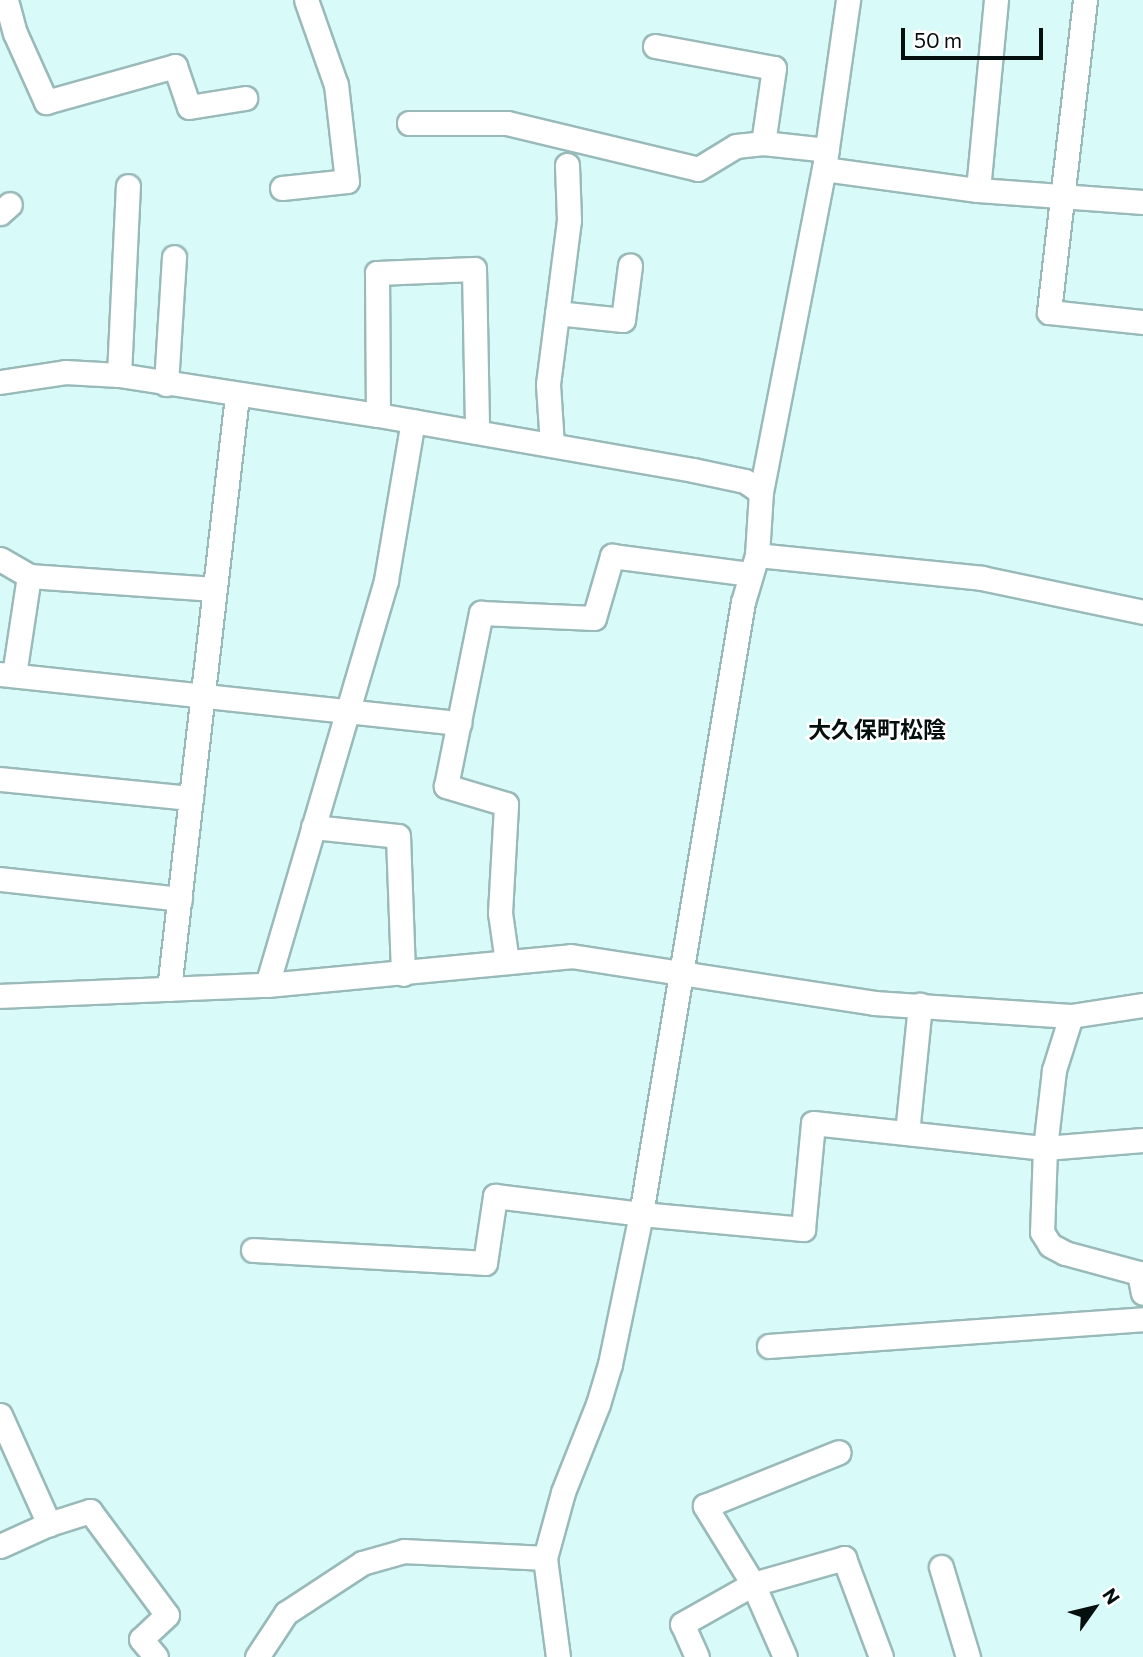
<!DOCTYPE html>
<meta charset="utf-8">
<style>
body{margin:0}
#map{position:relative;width:1143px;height:1657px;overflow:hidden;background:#d8faf9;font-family:Commissioner,"Noto Sans JP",sans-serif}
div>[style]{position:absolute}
.roads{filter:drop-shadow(2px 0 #99bab9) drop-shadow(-2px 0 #99bab9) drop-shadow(0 2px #99bab9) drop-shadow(0 -2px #99bab9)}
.minor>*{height:23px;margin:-11.5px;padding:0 11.5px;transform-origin:11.5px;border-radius:11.5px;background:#fff}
span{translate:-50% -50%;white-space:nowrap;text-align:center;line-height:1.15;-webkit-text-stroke:5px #fff;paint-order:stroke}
.quarter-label{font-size:23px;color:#040f0e;font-weight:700}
.north{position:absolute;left:1059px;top:1573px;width:70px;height:70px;-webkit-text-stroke:5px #fff;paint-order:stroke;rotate:56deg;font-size:19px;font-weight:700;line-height:28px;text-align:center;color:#040f0e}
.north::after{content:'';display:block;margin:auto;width:24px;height:32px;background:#040f0e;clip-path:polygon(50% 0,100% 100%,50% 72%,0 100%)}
.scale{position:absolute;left:901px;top:28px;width:142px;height:32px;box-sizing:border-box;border:4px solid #040f0e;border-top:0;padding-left:9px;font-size:21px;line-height:24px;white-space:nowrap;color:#040f0e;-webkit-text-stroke:5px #fff;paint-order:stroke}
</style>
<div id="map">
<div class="roads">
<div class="minor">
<div style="left:6px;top:0;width:34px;rotate:75deg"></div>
<div style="left:15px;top:33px;width:76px;rotate:65.8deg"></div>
<div style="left:46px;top:102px;width:134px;rotate:-15.6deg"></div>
<div style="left:175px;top:66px;width:43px;rotate:71.1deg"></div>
<div style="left:189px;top:107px;width:57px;rotate:-9.1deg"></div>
<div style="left:1085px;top:0;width:314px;rotate:96.6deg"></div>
<div style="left:1049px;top:312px;width:95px;rotate:6.1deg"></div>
<div style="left:655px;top:46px;width:121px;rotate:10.5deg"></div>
<div style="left:774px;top:68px;width:76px;rotate:98.3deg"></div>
<div style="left:763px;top:143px;width:64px;rotate:6.2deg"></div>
<div style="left:409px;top:123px;width:98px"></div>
<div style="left:507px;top:123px;width:196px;rotate:13.5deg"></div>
<div style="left:698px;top:169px;width:44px;rotate:-31.2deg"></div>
<div style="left:736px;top:146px;width:27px;rotate:-6deg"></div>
<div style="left:824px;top:169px;width:155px;rotate:7.8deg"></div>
<div style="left:978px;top:190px;width:165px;rotate:4.2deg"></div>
<div style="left:282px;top:188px;width:65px;rotate:-6.1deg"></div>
<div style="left:347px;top:181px;width:97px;rotate:-96.5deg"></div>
<div style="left:336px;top:85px;width:90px;rotate:-109.4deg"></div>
<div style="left:978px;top:190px;width:191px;rotate:-84.6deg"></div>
<div style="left:0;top:213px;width:13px;rotate:-42deg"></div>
<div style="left:557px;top:313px;width:66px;rotate:6.1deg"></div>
<div style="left:623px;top:320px;width:55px;rotate:-82.7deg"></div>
<div style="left:119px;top:375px;width:189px;rotate:-87.3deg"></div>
<div style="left:0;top:382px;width:66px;rotate:-8.7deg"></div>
<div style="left:65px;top:372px;width:54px;rotate:3.2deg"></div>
<div style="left:119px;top:375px;width:262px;rotate:8.8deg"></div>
<div style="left:378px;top:415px;width:320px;rotate:9.9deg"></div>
<div style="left:693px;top:470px;width:53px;rotate:11.9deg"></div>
<div style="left:745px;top:481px;width:19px;rotate:35deg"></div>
<div style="left:166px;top:384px;width:127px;rotate:-86.4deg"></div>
<div style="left:378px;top:415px;width:142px;rotate:-90.4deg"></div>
<div style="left:377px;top:273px;width:97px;rotate:-2.4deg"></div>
<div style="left:474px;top:269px;width:163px;rotate:88.9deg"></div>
<div style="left:552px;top:445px;width:61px;rotate:-93.8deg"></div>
<div style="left:548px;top:384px;width:165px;rotate:-82.7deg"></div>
<div style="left:569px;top:220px;width:55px;rotate:-92.1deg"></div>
<div style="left:757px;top:555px;width:226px;rotate:5.8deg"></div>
<div style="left:982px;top:578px;width:165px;rotate:11.9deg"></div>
<div style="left:0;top:559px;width:34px;rotate:30deg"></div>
<div style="left:29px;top:576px;width:186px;rotate:4deg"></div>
<div style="left:0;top:674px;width:462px;rotate:6.1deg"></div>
<div style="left:14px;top:675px;width:100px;rotate:-81.4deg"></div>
<div style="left:0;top:779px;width:192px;rotate:5.7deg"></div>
<div style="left:313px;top:827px;width:85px;rotate:6deg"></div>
<div style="left:398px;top:836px;width:138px;rotate:87.9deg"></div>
<div style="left:0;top:879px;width:181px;rotate:6.3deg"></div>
<div style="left:507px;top:962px;width:49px;rotate:-98.1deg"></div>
<div style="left:500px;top:913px;width:109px;rotate:-86.8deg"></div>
<div style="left:506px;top:804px;width:63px;rotate:-163.3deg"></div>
<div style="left:446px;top:786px;width:177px;rotate:-78.6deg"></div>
<div style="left:481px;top:613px;width:113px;rotate:2.5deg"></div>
<div style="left:594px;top:618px;width:65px;rotate:-73.8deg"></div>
<div style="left:612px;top:556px;width:140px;rotate:7.4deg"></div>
<div style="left:267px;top:985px;width:422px;rotate:-73.6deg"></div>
<div style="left:386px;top:580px;width:161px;rotate:-80.4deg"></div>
<div style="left:169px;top:989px;width:597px;rotate:-83.46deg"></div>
<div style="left:0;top:996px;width:267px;rotate:-2.4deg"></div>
<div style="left:267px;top:985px;width:305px;rotate:-5.4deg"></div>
<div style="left:571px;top:956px;width:307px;rotate:8.8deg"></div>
<div style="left:874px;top:1003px;width:197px;rotate:3.8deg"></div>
<div style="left:1071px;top:1016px;width:73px;rotate:-8.7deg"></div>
<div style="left:1071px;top:1016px;width:57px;rotate:107.5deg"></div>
<div style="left:1054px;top:1070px;width:79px;rotate:96.6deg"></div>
<div style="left:1045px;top:1148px;width:84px;rotate:92deg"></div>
<div style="left:1042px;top:1232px;width:15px;rotate:58deg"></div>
<div style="left:1050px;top:1245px;width:17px;rotate:28deg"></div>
<div style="left:1065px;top:1253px;width:77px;rotate:15.1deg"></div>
<div style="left:1139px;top:1273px;width:20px;rotate:79deg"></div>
<div style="left:907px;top:1133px;width:129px;rotate:-84.2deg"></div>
<div style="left:253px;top:1250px;width:232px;rotate:3.2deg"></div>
<div style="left:485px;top:1263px;width:68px;rotate:-81.5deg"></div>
<div style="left:495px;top:1196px;width:147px;rotate:7deg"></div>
<div style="left:641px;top:1214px;width:163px;rotate:5.3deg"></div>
<div style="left:803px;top:1229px;width:106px;rotate:-84.6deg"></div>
<div style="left:813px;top:1123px;width:233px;rotate:6.2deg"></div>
<div style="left:1045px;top:1148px;width:98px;rotate:-4.7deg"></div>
<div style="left:769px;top:1346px;width:375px;rotate:-4.1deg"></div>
<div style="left:0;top:1415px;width:120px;rotate:65.8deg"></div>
<div style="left:49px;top:1524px;width:43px;rotate:-17.6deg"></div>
<div style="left:90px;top:1511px;width:129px;rotate:53.5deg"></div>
<div style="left:167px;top:1615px;width:35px;rotate:137deg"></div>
<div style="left:141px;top:1639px;width:23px;rotate:50deg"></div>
<div style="left:0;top:1546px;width:54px;rotate:-24.2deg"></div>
<div style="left:941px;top:1567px;width:94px;rotate:73.3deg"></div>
<div style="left:257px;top:1657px;width:53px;rotate:-56.6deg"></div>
<div style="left:286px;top:1613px;width:91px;rotate:-33.3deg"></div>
<div style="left:362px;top:1563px;width:44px;rotate:-15.9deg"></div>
<div style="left:404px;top:1551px;width:141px;rotate:2.8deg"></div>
<div style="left:558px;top:1657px;width:100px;rotate:-97.5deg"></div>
<div style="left:545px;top:1558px;width:68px;rotate:-74.7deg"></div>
<div style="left:563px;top:1492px;width:95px;rotate:-68.3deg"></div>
<div style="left:598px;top:1404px;width:42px;rotate:-73.3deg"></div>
<div style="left:610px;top:1364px;width:153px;rotate:-78.3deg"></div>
<div style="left:641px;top:1214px;width:620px;rotate:-80.54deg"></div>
<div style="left:743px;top:602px;width:49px;rotate:-73.4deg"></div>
<div style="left:757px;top:555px;width:63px;rotate:-86.4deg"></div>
<div style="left:761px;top:492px;width:329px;rotate:-79deg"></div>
<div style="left:824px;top:169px;width:171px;rotate:-81.9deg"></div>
<div style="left:697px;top:1657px;width:36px;rotate:-114deg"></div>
<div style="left:682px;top:1624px;width:81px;rotate:-29.4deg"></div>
<div style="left:753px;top:1584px;width:95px;rotate:-15.9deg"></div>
<div style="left:844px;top:1558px;width:106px;rotate:69.5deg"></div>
<div style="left:785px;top:1657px;width:80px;rotate:-113.7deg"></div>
<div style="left:753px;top:1584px;width:92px;rotate:-121.6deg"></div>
<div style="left:705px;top:1506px;width:144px;rotate:-21.9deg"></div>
</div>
</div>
<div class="quarter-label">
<span style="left:877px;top:729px">大久保町松陰</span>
</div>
<div class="north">N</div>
<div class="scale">50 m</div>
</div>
